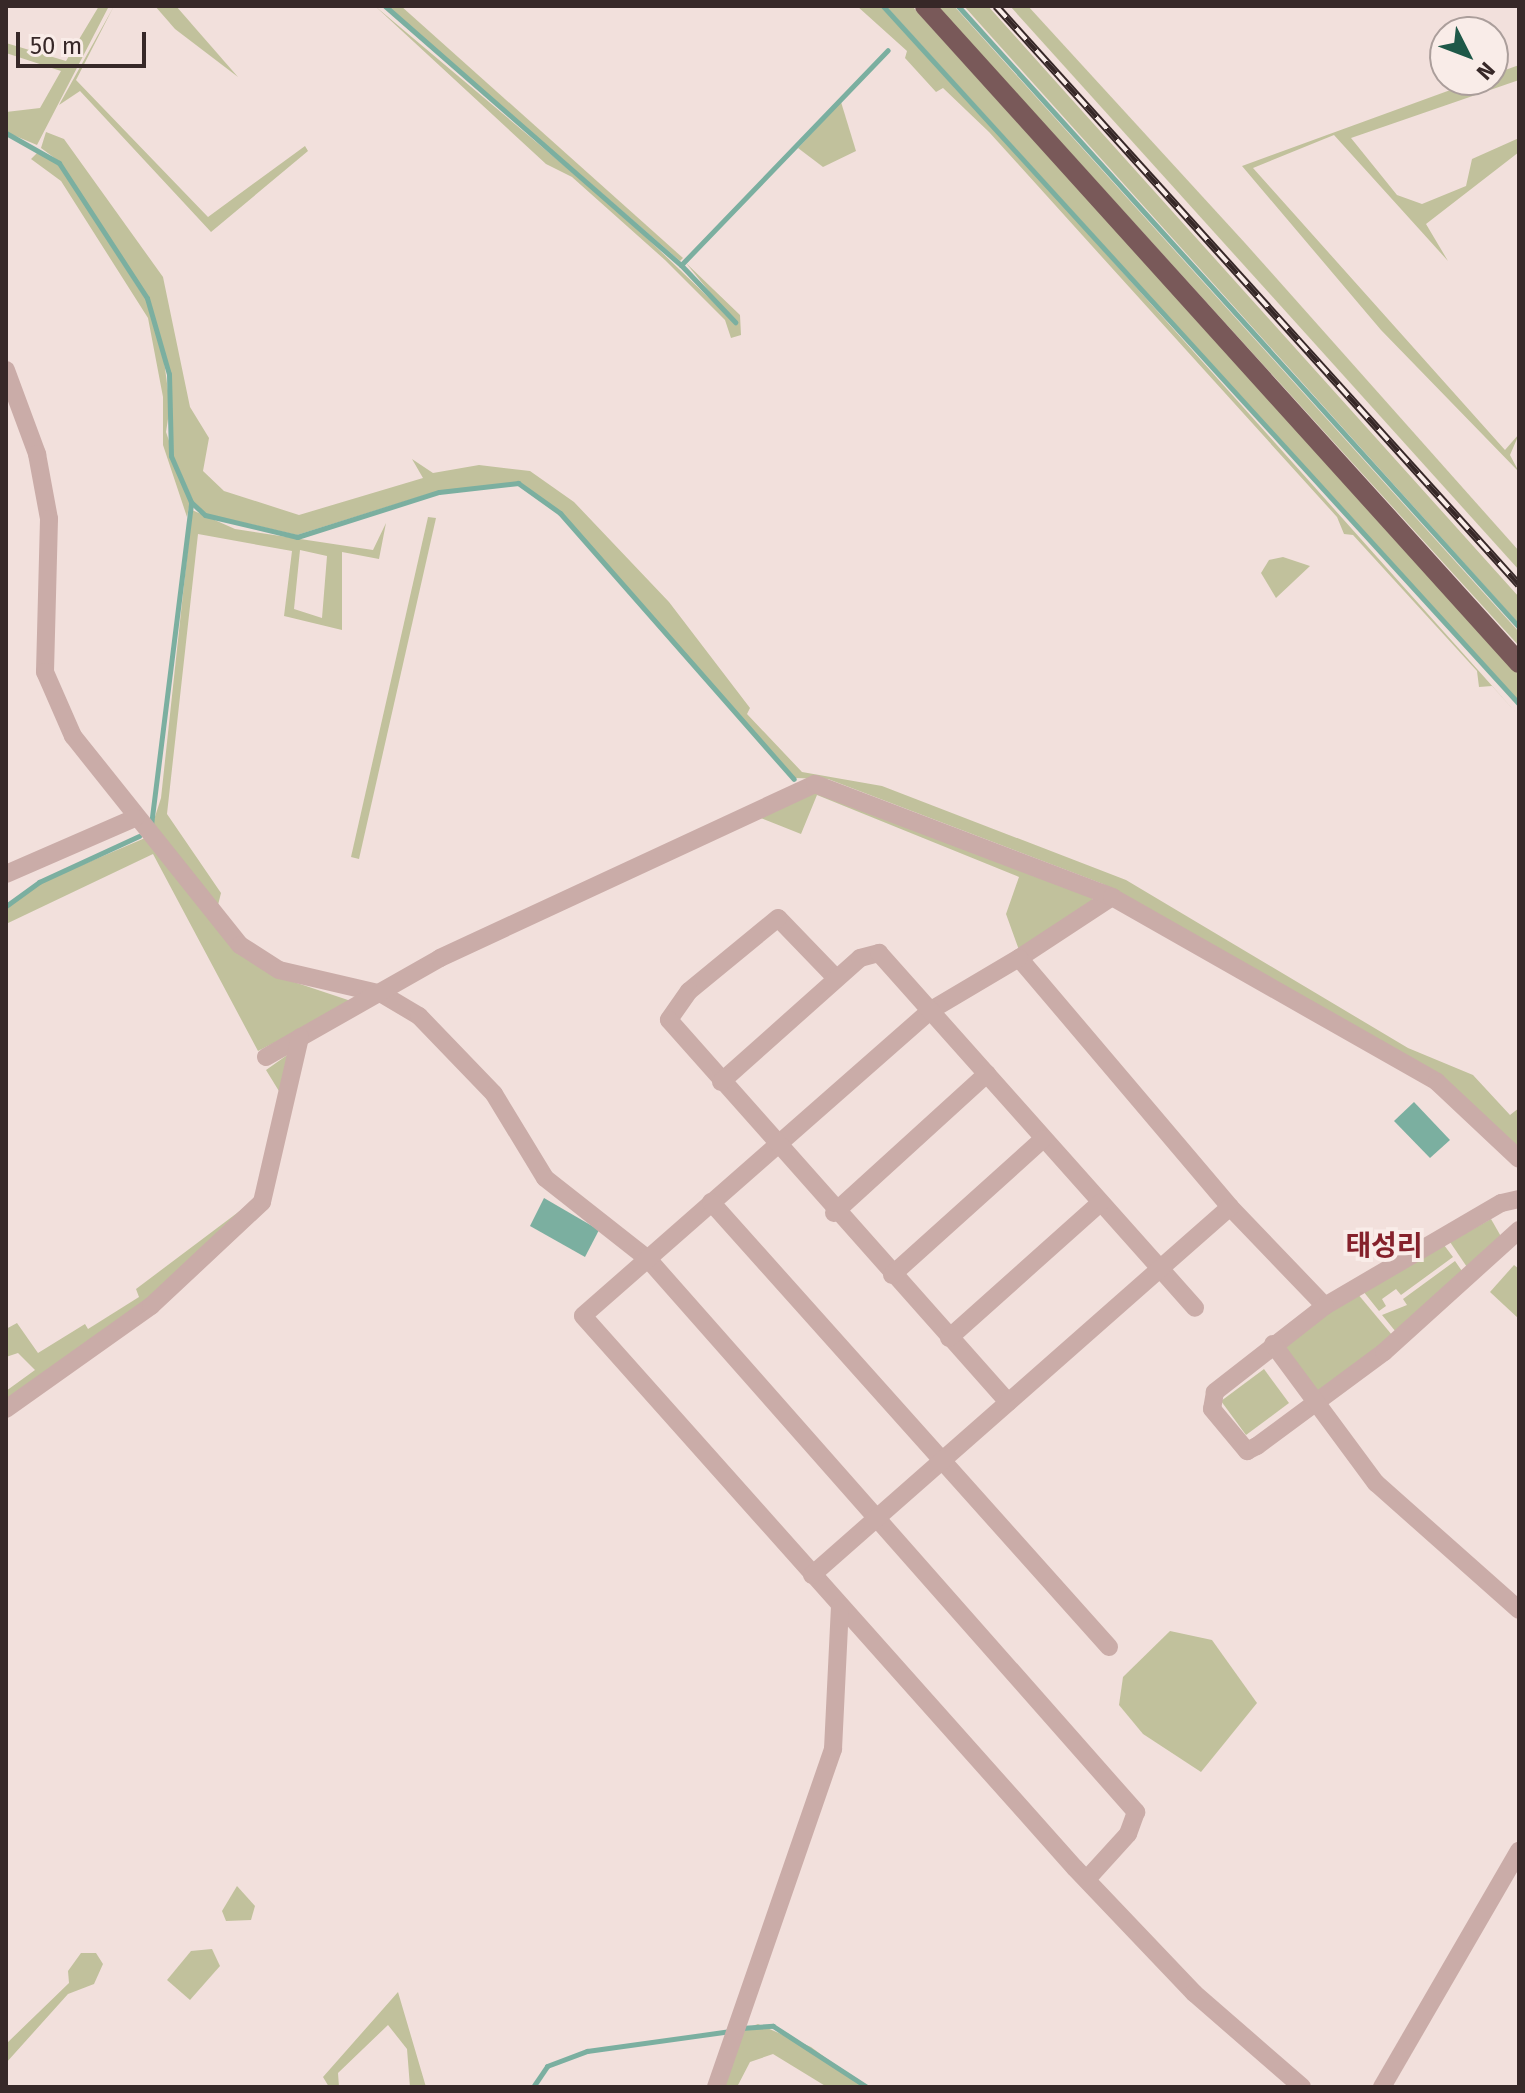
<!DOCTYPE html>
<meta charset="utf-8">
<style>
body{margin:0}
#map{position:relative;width:1525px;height:2093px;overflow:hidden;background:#f2e0dc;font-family:"Fira Sans","Noto Sans KR",sans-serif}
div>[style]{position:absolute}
.green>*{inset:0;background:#c1c19c}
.water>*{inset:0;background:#7bafa0}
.stream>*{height:5px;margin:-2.5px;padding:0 2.5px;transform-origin:2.5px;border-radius:2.5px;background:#7bafa0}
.minor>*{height:18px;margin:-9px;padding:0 9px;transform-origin:9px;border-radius:9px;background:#caaca8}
.primary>*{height:20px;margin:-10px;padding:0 10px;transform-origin:10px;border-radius:10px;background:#795959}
.rail>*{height:8px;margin-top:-4px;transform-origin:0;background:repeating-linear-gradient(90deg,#f9ece8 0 15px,#372828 0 30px);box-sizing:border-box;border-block:2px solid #372828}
span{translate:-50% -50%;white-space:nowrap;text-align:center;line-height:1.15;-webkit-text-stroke:8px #f9ece8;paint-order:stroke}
.quarter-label{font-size:28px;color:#85212b;font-weight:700}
.frame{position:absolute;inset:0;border:8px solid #372828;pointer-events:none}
.north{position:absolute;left:1429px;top:16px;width:80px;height:80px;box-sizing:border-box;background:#f9ece8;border:2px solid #ab9e9b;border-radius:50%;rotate:132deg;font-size:22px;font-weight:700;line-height:32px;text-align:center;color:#372828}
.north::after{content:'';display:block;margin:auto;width:28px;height:36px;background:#1e5848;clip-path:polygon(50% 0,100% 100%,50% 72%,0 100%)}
.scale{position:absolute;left:16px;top:32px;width:130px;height:36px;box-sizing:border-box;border:4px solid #372828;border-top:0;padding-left:10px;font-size:24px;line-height:28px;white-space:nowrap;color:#372828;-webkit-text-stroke:6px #f9ece8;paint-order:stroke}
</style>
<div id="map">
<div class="green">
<div style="clip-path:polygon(99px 6px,109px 6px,37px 145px,6px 132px,6px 112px,40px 108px,61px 71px,6px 53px,6px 43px,66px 61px)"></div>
<div style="clip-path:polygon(114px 6px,76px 80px,208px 217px,305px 146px,308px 151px,211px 232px,80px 91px,59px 105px)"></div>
<div style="clip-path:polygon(155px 6px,176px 6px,238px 77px,175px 29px)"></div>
<div style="clip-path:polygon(375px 6px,624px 216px,735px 323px,686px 263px,740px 315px,741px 335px,731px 338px,725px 320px,665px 260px,572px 177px,546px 164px)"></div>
<div style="clip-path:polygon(386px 6px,401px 6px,683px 258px,680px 261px)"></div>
<div style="clip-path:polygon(857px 6px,880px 6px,950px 79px,1519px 716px,1492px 686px,1479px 687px,1477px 671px,1353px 535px,1344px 534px,1337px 517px,989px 132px,943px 88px,936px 92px,905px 58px,907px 51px)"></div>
<div style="clip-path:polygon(886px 6px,912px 6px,1519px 675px,1519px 702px)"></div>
<div style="clip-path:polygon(937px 6px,954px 6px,1519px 632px,1519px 646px)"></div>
<div style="clip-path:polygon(964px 6px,988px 6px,1083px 112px,1519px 597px,1519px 624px)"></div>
<div style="clip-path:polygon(1010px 6px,1028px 6px,1245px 243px,1519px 551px,1519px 570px)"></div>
<div style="clip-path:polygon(1519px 65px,1519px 80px,1351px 138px,1397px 195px,1422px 204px,1466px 186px,1472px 159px,1519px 138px,1519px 152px,1426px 224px,1448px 261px,1334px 135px,1253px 168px,1505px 450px,1519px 434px,1510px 455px,1519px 472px,1381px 330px,1242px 166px)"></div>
<div style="clip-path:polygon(841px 102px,856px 151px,823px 167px,798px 148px)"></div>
<div style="clip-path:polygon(46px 132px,64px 139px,163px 277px,190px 407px,209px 438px,203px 471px,224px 491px,299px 515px,423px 478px,412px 459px,433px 473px,479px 465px,530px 471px,574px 502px,669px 602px,750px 708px,747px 714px,802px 772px,882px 786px,1126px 880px,1408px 1048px,1473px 1075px,1510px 1115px,1519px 1108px,1519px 1149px,1455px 1088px,1103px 884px,828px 779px,795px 778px,561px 512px,519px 482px,438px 491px,297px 535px,206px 514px,193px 501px,173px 455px,170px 373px,148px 297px,60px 162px,41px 148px)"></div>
<div style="clip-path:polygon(38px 152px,58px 164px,146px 300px,161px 338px,170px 406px,166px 432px,190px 502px,187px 517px,163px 445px,163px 397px,148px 318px,61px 181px,31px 159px)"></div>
<div style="clip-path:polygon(evenodd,192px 510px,235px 529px,373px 550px,386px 523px,379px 559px,342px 552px,342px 630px,284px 616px,292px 551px,198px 534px,167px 814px,221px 893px,217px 909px,151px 829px,161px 798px,192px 510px,300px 550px,327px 556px,322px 618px,294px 609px,300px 550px)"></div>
<div style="clip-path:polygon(428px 517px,436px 518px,359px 859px,351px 857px)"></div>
<div style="clip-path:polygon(1283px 557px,1310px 566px,1276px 598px,1261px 573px,1269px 560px)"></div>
<div style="clip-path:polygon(811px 790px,1092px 897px,1092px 903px,1019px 950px,1006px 914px,1019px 877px,817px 795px,801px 834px,758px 817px)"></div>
<div style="clip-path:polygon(145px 838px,276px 976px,354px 1002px,258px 1051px,153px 854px,6px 924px,6px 909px,40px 883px)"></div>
<div style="clip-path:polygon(293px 1051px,260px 1200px,147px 1304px,6px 1405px,6px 1391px,35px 1370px,18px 1353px,6px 1357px,6px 1329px,17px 1323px,38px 1353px,85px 1324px,88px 1329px,139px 1297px,136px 1289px,261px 1195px,282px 1096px,266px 1070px)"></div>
<div style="clip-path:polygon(1491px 1219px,1503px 1240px,1469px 1270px,1450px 1242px)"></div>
<div style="clip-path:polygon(1444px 1245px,1453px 1257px,1401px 1295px,1396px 1289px,1382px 1299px,1386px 1306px,1379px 1311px,1363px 1291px)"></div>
<div style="clip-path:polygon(1455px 1261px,1464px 1274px,1396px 1332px,1382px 1315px,1407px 1305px,1403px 1299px)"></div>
<div style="clip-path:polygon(1514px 1265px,1519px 1269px,1519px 1319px,1490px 1292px)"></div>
<div style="clip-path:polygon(1357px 1293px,1392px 1335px,1319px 1393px,1283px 1344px)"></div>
<div style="clip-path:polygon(1264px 1369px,1289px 1403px,1246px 1435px,1221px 1401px)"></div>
<div style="clip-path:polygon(1170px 1631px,1212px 1640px,1257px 1703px,1201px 1772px,1143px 1734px,1119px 1705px,1123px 1677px)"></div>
<div style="clip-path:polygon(237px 1886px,255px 1906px,251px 1920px,226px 1921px,222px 1911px)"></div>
<div style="clip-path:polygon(212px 1949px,220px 1966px,190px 2000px,167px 1980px,191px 1951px)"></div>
<div style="clip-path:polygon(81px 1953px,96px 1953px,103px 1964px,94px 1984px,68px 1994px,6px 2063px,6px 2044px,69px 1983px,68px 1971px)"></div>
<div style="clip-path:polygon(398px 1992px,426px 2087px,410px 2087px,407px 2049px,388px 2025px,338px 2073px,339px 2087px,329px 2087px,323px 2077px)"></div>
<div style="clip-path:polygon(758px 2024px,811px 2047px,865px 2087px,827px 2087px,773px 2054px,750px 2062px,737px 2087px,721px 2087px,735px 2032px)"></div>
</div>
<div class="water">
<div style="clip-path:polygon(1414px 1102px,1450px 1140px,1430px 1158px,1394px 1121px)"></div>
<div style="clip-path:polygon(544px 1198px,599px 1230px,585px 1257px,530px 1226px)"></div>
</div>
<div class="stream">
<div style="left:385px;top:6px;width:393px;rotate:41.2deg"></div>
<div style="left:681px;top:265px;width:79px;rotate:46.5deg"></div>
<div style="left:883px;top:6px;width:944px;rotate:47.66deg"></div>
<div style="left:958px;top:6px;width:837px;rotate:47.91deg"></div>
<div style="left:6px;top:133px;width:61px;rotate:29.5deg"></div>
<div style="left:59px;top:163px;width:161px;rotate:56.9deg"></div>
<div style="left:147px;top:298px;width:79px;rotate:73.9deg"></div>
<div style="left:169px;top:374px;width:82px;rotate:88.6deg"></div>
<div style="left:171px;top:456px;width:50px;rotate:66.5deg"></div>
<div style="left:191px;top:502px;width:19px;rotate:43deg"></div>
<div style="left:205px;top:515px;width:95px;rotate:13.4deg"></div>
<div style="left:297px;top:537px;width:149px;rotate:-17.6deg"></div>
<div style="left:439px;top:492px;width:80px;rotate:-6.5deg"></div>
<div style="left:518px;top:483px;width:52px;rotate:35.5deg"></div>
<div style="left:560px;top:513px;width:354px;rotate:48.7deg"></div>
<div style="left:681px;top:265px;width:298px;rotate:-46.1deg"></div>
<div style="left:151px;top:825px;width:325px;rotate:-82.9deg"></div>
<div style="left:6px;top:906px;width:41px;rotate:-36deg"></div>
<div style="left:39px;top:882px;width:110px;rotate:-24.7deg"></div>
<div style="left:741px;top:2028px;width:32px;rotate:-4deg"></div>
<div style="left:773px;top:2026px;width:112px;rotate:33deg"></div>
<div style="left:533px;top:2087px;width:25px;rotate:-56deg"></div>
<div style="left:547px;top:2066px;width:43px;rotate:-20.6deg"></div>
<div style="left:587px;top:2051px;width:145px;rotate:-7.9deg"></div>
</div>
<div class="minor">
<div style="left:6px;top:370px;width:90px;rotate:69.7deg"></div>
<div style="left:37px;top:454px;width:66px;rotate:79.5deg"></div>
<div style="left:49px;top:519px;width:153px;rotate:91.5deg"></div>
<div style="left:45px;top:672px;width:70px;rotate:66.4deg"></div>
<div style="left:73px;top:736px;width:268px;rotate:51.4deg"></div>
<div style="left:240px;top:945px;width:46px;rotate:32.7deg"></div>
<div style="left:279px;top:970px;width:106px;rotate:13.1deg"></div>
<div style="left:382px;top:994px;width:43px;rotate:30.7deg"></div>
<div style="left:419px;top:1016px;width:108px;rotate:46.1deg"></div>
<div style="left:494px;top:1094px;width:98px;rotate:58.7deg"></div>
<div style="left:545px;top:1178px;width:131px;rotate:38.2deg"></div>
<div style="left:648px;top:1259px;width:738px;rotate:48.57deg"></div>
<div style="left:1136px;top:1812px;width:23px;rotate:110deg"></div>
<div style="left:1128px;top:1834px;width:61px;rotate:132.3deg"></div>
<div style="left:6px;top:874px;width:141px;rotate:-23.5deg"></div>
<div style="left:1112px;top:897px;width:111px;rotate:146.7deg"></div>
<div style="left:1019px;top:958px;width:326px;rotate:49.7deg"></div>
<div style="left:1230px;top:1207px;width:137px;rotate:46.2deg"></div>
<div style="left:1019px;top:958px;width:102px;rotate:149.4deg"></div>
<div style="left:931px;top:1010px;width:463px;rotate:138.7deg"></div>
<div style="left:583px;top:1316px;width:739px;rotate:48.29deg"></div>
<div style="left:1075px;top:1868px;width:173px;rotate:46.4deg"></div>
<div style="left:1194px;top:1993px;width:143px;rotate:41deg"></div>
<div style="left:836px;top:978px;width:83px;rotate:-134deg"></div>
<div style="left:778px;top:918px;width:115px;rotate:140.6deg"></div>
<div style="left:689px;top:991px;width:35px;rotate:125deg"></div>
<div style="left:669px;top:1020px;width:511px;rotate:48.41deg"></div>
<div style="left:266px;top:1057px;width:200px;rotate:-29.6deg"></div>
<div style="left:440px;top:958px;width:413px;rotate:-24.9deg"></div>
<div style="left:815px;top:784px;width:318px;rotate:20.8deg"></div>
<div style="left:1112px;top:897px;width:374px;rotate:29.6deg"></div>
<div style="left:1437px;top:1082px;width:112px;rotate:43.2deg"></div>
<div style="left:721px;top:1082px;width:186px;rotate:-41.7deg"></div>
<div style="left:860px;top:958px;width:20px;rotate:-15deg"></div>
<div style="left:879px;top:953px;width:475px;rotate:48.3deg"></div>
<div style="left:1519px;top:1199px;width:18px;rotate:167deg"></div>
<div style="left:1501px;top:1203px;width:204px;rotate:149.7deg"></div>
<div style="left:1325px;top:1306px;width:140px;rotate:142deg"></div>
<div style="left:1215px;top:1392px;width:17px;rotate:100deg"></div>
<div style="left:1212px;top:1409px;width:55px;rotate:50.2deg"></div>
<div style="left:1247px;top:1451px;width:11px;rotate:-27deg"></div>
<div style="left:1257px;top:1446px;width:158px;rotate:-36.5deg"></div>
<div style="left:1384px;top:1352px;width:182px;rotate:-42.1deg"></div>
<div style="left:711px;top:1202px;width:597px;rotate:48.19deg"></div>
<div style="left:834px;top:1213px;width:207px;rotate:-42.3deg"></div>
<div style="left:892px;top:1275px;width:203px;rotate:-42deg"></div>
<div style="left:949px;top:1338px;width:203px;rotate:-41.8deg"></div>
<div style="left:1273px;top:1344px;width:173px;rotate:53.5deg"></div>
<div style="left:1376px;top:1483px;width:191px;rotate:41.6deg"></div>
<div style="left:6px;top:1409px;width:178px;rotate:-35.4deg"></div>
<div style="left:151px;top:1306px;width:152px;rotate:-43.1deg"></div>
<div style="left:262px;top:1202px;width:169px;rotate:-77deg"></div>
<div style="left:812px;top:1575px;width:557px;rotate:-41.36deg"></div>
<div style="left:716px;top:2087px;width:358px;rotate:-70.9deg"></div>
<div style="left:833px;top:1749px;width:142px;rotate:-87.2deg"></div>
<div style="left:1382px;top:2087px;width:273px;rotate:-59.9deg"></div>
</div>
<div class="primary">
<div style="left:925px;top:6px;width:886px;rotate:47.88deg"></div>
</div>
<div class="rail">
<div style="left:996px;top:6px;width:780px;rotate:47.91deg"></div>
</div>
<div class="quarter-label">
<span style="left:1384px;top:1246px">태성리</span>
</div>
<div class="frame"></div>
<div class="north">N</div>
<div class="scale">50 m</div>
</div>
